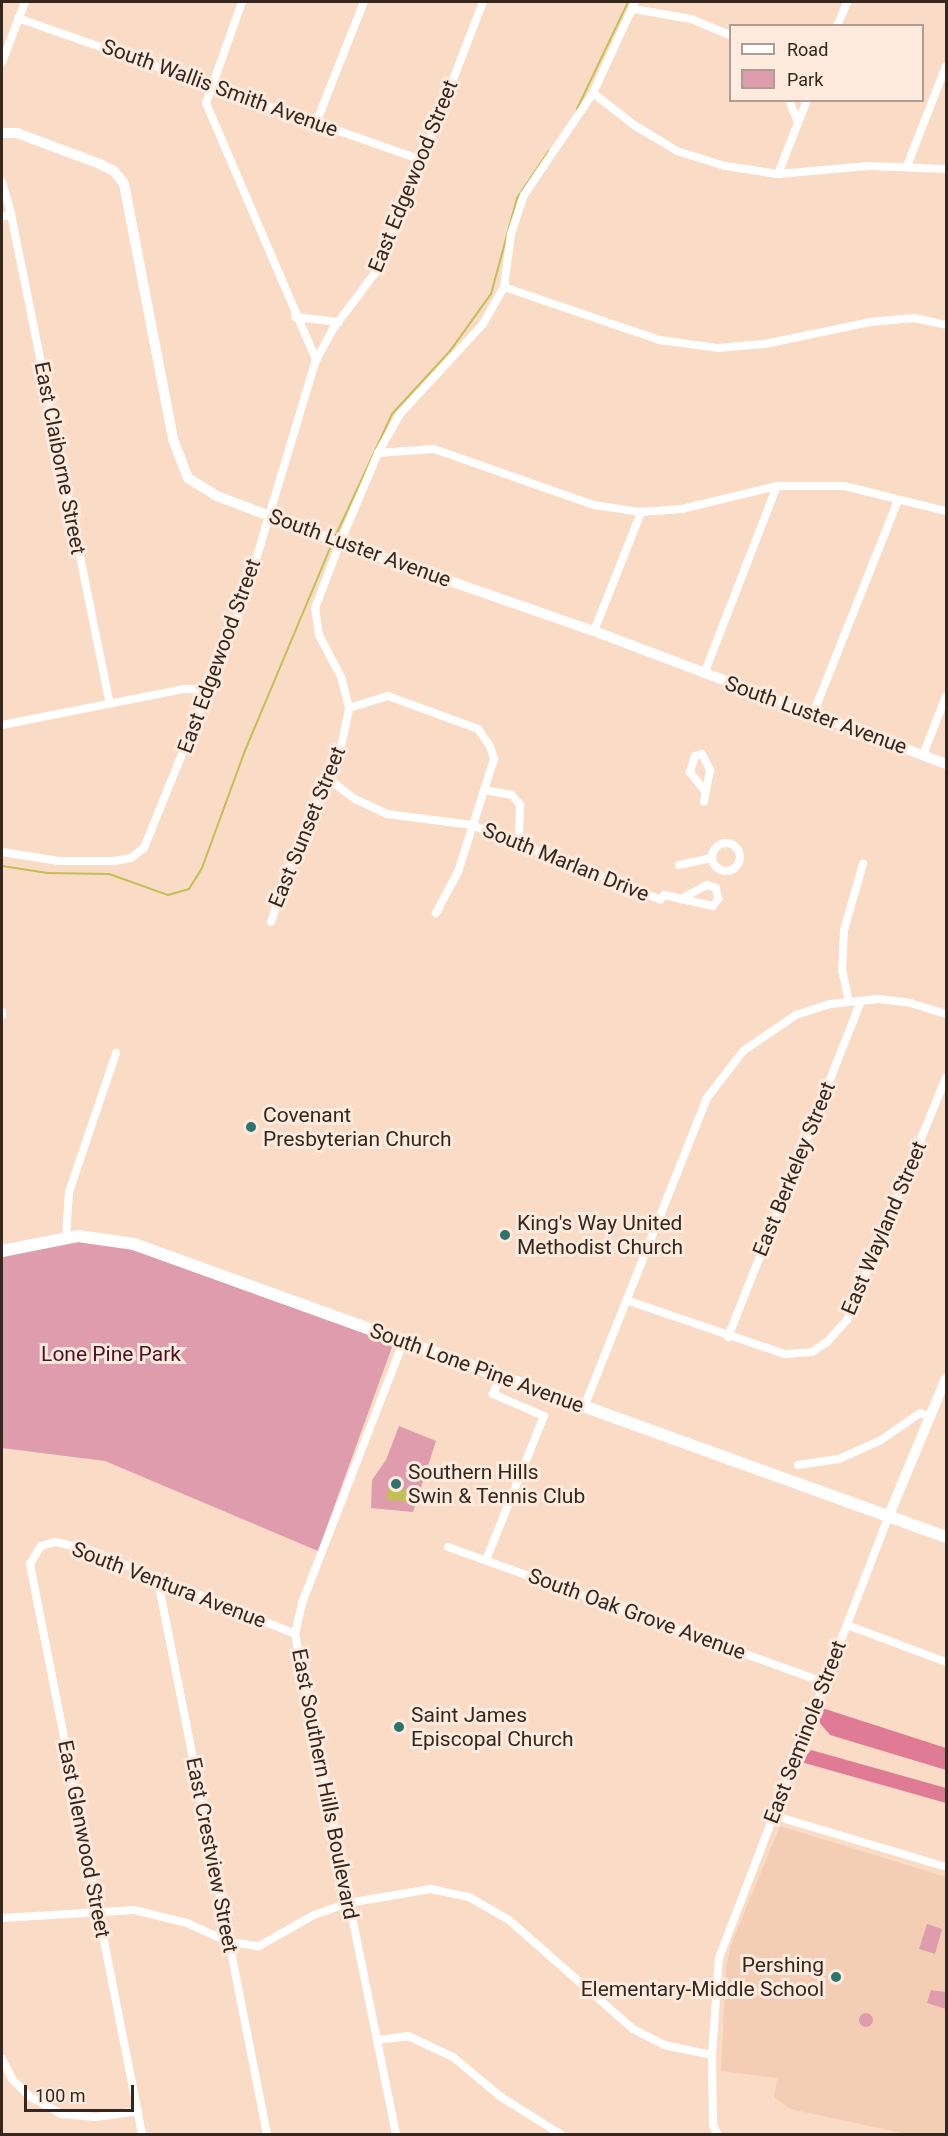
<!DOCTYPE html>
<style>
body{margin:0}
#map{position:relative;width:948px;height:2136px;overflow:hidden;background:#fadbc5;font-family:Roboto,sans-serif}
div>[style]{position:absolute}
.built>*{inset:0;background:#f3ceb4}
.green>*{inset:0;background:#df9cac}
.round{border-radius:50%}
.forest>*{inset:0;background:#e07b96}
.water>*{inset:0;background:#c1bf55}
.stream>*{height:2px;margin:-1px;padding:0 1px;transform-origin:1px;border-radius:1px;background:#c1bf55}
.minor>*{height:8px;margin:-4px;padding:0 4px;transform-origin:4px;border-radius:4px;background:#fff}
.minor>.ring{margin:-4px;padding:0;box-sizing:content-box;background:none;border:8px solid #fff;border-radius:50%}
.tertiary>*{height:10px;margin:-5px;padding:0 5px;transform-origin:5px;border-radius:5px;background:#fff}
.secondary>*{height:12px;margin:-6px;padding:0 6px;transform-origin:6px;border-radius:6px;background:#fff}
.dots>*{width:16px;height:16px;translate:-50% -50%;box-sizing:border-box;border:3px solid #feebde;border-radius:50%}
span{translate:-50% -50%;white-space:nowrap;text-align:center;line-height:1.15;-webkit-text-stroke:6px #feebde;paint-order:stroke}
.street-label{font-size:21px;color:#33271f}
.poi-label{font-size:21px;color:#33271f}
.left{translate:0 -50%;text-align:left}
.right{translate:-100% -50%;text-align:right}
.park-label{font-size:21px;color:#4e0e25}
.frame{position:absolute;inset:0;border:3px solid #33271f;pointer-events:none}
.legend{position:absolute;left:729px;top:24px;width:195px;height:78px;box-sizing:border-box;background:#feebde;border:2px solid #ad9d92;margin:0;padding:8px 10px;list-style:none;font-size:18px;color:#33271f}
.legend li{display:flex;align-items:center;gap:12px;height:30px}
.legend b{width:30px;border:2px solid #ad9d92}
.scale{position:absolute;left:24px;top:2085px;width:110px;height:27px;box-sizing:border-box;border:3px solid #33271f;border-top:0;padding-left:8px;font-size:18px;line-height:21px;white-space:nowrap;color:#33271f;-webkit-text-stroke:4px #feebde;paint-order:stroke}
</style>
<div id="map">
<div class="built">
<div style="clip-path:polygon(780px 1826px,946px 1877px,946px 2134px,907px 2134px,790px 2109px,774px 2097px,777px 2078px,721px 2071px,726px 1967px,731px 1945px)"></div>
</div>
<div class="green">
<div style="clip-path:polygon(90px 1241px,116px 1244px,387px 1341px,392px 1347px,318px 1551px,105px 1461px,2px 1448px,2px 1255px,61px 1242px)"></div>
<div style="clip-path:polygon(399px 1426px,436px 1441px,413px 1512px,371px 1508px,372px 1480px,386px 1460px)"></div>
<div style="clip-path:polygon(927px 1924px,942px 1929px,935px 1954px,919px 1949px)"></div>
<div style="clip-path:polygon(931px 1990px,946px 1992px,946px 2009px,927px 2003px)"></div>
<div class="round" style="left:859px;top:2013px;width:14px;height:14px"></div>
</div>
<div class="forest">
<div style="clip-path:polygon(822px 1708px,946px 1748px,946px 1770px,830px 1735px,819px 1722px)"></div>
<div style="clip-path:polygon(811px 1750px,946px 1788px,946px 1803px,801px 1762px)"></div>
</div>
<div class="water">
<div style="clip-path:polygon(388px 1488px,412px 1491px,411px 1502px,387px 1500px)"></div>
</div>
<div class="stream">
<div style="left:577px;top:109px;width:119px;rotate:-64.5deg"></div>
<div style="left:334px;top:539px;width:138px;rotate:-65.1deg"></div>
<div style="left:392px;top:414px;width:86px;rotate:-47.4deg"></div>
<div style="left:450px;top:351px;width:70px;rotate:-54.3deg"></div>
<div style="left:491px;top:294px;width:99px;rotate:-74.8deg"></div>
<div style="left:517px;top:198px;width:57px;rotate:-55.8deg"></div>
<div style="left:2px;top:866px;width:46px;rotate:8.8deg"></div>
<div style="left:47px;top:873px;width:62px;rotate:0.9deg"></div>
<div style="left:109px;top:874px;width:63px;rotate:19.6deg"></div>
<div style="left:168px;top:895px;width:22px;rotate:-16deg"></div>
<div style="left:189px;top:889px;width:25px;rotate:-58deg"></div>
<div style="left:202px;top:868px;width:122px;rotate:-69.9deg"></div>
<div style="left:244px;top:753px;width:227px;rotate:-67.2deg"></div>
</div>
<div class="minor">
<div style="left:242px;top:2px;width:107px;rotate:109.6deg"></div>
<div style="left:206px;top:103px;width:280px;rotate:66.8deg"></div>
<div style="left:633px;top:9px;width:59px;rotate:9.8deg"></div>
<div style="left:691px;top:19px;width:42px;rotate:22.3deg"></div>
<div style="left:18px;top:18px;width:427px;rotate:19.4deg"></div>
<div style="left:837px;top:26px;width:26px;rotate:-67deg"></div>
<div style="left:2px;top:62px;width:64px;rotate:-69deg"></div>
<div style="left:593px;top:93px;width:52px;rotate:38deg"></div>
<div style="left:634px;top:125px;width:50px;rotate:31.2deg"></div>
<div style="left:677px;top:151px;width:50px;rotate:17.4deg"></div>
<div style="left:725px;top:166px;width:54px;rotate:8.6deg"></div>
<div style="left:778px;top:174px;width:91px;rotate:-5deg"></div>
<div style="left:869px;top:166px;width:77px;rotate:2.2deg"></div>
<div style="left:789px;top:100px;width:24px;rotate:68deg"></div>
<div style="left:316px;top:123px;width:130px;rotate:-68.4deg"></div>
<div style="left:907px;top:166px;width:107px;rotate:-68.7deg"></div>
<div style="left:778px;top:174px;width:79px;rotate:-68.6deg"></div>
<div style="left:2px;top:182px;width:33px;rotate:74deg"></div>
<div style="left:11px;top:214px;width:9px;rotate:162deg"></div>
<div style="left:11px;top:214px;width:498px;rotate:78.6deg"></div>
<div style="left:504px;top:287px;width:165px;rotate:18.8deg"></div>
<div style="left:660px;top:340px;width:59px;rotate:7.9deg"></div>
<div style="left:718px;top:348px;width:47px;rotate:-4.9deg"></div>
<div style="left:765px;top:344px;width:107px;rotate:-11.8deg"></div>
<div style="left:870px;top:322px;width:44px;rotate:-5.2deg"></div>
<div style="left:914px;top:318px;width:33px;rotate:12deg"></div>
<div style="left:295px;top:317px;width:44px;rotate:6.5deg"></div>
<div style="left:378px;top:453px;width:56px;rotate:-4.1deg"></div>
<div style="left:434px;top:449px;width:170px;rotate:19.3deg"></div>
<div style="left:594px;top:505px;width:48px;rotate:8.5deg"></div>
<div style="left:641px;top:512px;width:41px;rotate:-4.2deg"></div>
<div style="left:682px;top:509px;width:98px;rotate:-13.6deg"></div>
<div style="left:777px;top:486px;width:67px"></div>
<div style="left:844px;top:486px;width:105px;rotate:13.8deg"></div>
<div style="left:594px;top:631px;width:128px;rotate:-68.4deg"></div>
<div style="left:704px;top:674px;width:202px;rotate:-68.8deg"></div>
<div style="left:349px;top:708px;width:41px;rotate:-17.1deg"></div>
<div style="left:388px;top:696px;width:96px;rotate:20.1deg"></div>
<div style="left:478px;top:729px;width:21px;rotate:55deg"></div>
<div style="left:490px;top:746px;width:14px;rotate:73deg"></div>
<div style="left:494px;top:759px;width:119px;rotate:107.7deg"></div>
<div style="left:458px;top:872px;width:47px;rotate:118.2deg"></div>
<div style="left:813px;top:714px;width:230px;rotate:-68.3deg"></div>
<div style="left:2px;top:725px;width:186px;rotate:-11.2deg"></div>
<div style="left:184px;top:689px;width:25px;rotate:2deg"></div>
<div style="left:923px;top:755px;width:63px;rotate:-68.7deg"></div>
<div style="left:329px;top:779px;width:33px;rotate:38deg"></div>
<div style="left:355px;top:799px;width:35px;rotate:25deg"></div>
<div style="left:387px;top:814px;width:86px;rotate:7.4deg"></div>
<div style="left:472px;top:825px;width:203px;rotate:21.6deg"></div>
<div style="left:484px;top:790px;width:28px;rotate:10deg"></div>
<div style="left:512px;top:795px;width:13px;rotate:51deg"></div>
<div style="left:520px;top:805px;width:38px;rotate:92deg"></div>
<div style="left:704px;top:790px;width:23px;rotate:-128deg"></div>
<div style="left:690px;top:772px;width:17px;rotate:-73deg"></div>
<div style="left:695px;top:756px;width:7px;rotate:-16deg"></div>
<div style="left:702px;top:754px;width:18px;rotate:63deg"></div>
<div style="left:710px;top:770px;width:32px;rotate:101deg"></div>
<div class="ring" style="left:712px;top:843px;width:20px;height:20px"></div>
<div style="left:2px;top:852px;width:58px;rotate:9deg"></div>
<div style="left:59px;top:861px;width:55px"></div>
<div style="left:114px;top:861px;width:17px;rotate:-10deg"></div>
<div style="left:131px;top:858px;width:16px;rotate:-38deg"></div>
<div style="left:144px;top:848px;width:261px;rotate:-68deg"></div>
<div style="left:242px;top:606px;width:257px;rotate:-73.3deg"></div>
<div style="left:316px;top:360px;width:35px;rotate:-61deg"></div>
<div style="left:333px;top:329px;width:80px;rotate:-53.1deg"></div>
<div style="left:381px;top:265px;width:282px;rotate:-68.8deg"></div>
<div style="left:679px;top:865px;width:34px;rotate:-12deg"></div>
<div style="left:664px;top:895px;width:50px;rotate:12.7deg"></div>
<div style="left:713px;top:906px;width:9px;rotate:-54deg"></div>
<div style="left:718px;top:899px;width:11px;rotate:-100deg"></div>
<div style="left:716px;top:888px;width:9px;rotate:-162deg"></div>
<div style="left:707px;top:885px;width:30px;rotate:152deg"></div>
<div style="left:271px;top:922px;width:84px;rotate:-71.4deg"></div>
<div style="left:298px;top:842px;width:104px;rotate:-65.6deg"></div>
<div style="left:341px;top:747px;width:40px;rotate:-78deg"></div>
<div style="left:349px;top:708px;width:32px;rotate:-104deg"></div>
<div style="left:341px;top:677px;width:47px;rotate:-117.6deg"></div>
<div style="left:319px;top:635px;width:27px;rotate:-98deg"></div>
<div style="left:315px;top:608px;width:70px;rotate:-69deg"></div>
<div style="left:340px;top:543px;width:98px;rotate:-67.1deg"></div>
<div style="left:378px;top:453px;width:45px;rotate:-60.6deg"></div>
<div style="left:400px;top:414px;width:122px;rotate:-47.3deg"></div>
<div style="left:483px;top:324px;width:43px;rotate:-60.4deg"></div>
<div style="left:504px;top:287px;width:53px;rotate:-82.5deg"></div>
<div style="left:511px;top:234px;width:41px;rotate:-71.6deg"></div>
<div style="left:524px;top:195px;width:123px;rotate:-55.9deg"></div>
<div style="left:593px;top:93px;width:100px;rotate:-65.2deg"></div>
<div style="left:849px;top:1002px;width:33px;rotate:-102deg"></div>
<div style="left:842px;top:970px;width:40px;rotate:-87.1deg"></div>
<div style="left:844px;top:930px;width:69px;rotate:-73.9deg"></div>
<div style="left:2px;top:1012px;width:3px;rotate:90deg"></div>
<div style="left:66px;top:1237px;width:45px;rotate:-86.2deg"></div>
<div style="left:69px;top:1192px;width:147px;rotate:-71.3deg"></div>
<div style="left:626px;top:1300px;width:168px;rotate:18.8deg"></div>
<div style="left:785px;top:1354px;width:27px;rotate:-4deg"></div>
<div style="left:812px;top:1352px;width:18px;rotate:-34deg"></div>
<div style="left:827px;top:1342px;width:30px;rotate:-48deg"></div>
<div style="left:847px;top:1320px;width:262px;rotate:-67.8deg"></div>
<div style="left:728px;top:1337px;width:361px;rotate:-68.4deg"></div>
<div style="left:584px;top:1407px;width:333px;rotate:-68.3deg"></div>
<div style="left:707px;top:1098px;width:59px;rotate:-52.5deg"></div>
<div style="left:743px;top:1051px;width:64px;rotate:-34.2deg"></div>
<div style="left:796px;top:1015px;width:36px;rotate:-18deg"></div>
<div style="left:830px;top:1004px;width:49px;rotate:-5.8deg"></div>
<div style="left:879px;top:999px;width:31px;rotate:7deg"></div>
<div style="left:910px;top:1003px;width:38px;rotate:17deg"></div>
<div style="left:798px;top:1465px;width:41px;rotate:-8.3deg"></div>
<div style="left:839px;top:1459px;width:46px;rotate:-24.3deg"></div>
<div style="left:881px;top:1440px;width:47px;rotate:-34.7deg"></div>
<div style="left:920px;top:1413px;width:12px;rotate:20deg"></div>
<div style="left:448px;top:1547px;width:401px;rotate:19.8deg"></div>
<div style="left:486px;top:1560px;width:155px;rotate:-68.1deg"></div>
<div style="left:544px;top:1416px;width:56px;rotate:-156.7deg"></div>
<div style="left:493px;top:1394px;width:20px;rotate:-66deg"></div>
<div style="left:157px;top:1576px;width:569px;rotate:78.85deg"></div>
<div style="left:847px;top:1625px;width:106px;rotate:20.5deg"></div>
<div style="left:772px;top:1815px;width:182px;rotate:16.6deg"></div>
<div style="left:2px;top:1918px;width:132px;rotate:-3.5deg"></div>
<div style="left:134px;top:1910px;width:55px;rotate:13.8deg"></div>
<div style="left:187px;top:1923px;width:46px;rotate:24.3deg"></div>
<div style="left:229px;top:1942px;width:30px;rotate:8deg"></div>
<div style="left:259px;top:1946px;width:63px;rotate:-29.4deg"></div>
<div style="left:314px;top:1915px;width:36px;rotate:-19deg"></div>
<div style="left:348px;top:1903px;width:84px;rotate:-9.6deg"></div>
<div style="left:431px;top:1889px;width:39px;rotate:12deg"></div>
<div style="left:469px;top:1897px;width:46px;rotate:29.9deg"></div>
<div style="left:509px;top:1920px;width:165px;rotate:41.3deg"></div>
<div style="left:633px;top:2029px;width:35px;rotate:27deg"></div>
<div style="left:664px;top:2045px;width:49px;rotate:11.8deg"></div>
<div style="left:377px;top:2040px;width:31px;rotate:-7deg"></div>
<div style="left:408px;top:2036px;width:50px;rotate:25deg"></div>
<div style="left:453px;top:2057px;width:62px;rotate:39.8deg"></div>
<div style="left:501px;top:2097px;width:70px;rotate:32.1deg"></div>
<div style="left:2px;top:2059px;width:22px;rotate:63deg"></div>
<div style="left:12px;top:2079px;width:24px;rotate:45deg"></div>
<div style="left:29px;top:2096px;width:37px;rotate:29deg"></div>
<div style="left:61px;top:2114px;width:35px;rotate:5deg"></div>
<div style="left:96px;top:2117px;width:42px;rotate:-8.1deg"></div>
<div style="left:142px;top:2134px;width:581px;rotate:-101.12deg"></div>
<div style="left:30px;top:1564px;width:21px;rotate:-59deg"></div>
<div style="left:41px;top:1546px;width:15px;rotate:-16deg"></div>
<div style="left:55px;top:1542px;width:33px;rotate:12deg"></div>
<div style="left:87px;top:1549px;width:225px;rotate:22.2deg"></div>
<div style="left:396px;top:2134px;width:510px;rotate:-101.42deg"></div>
<div style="left:295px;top:1634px;width:32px;rotate:-77deg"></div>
<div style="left:302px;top:1603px;width:282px;rotate:-68.8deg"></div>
<div style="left:717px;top:2134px;width:10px;rotate:-114deg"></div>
<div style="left:713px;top:2125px;width:70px;rotate:-90.8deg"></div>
<div style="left:712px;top:2055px;width:97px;rotate:-85.9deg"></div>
<div style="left:719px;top:1958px;width:474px;rotate:-69deg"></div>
</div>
<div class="tertiary">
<div style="left:2px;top:133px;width:15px"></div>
<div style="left:17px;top:133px;width:89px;rotate:20.5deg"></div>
<div style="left:100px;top:164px;width:16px;rotate:27deg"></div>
<div style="left:114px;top:171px;width:16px;rotate:52deg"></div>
<div style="left:124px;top:184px;width:260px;rotate:79.1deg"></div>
<div style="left:173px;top:439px;width:42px;rotate:69deg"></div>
<div style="left:188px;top:478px;width:34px;rotate:32deg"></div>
<div style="left:217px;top:496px;width:121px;rotate:20.8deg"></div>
<div style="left:335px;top:541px;width:274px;rotate:19.2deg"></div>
<div style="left:594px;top:631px;width:376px;rotate:20.7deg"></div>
<div style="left:889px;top:1515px;width:148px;rotate:-67.4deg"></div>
</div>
<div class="secondary">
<div style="left:2px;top:1251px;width:77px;rotate:-11.2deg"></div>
<div style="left:78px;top:1236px;width:57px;rotate:8.1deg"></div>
<div style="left:134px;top:1244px;width:863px;rotate:19.84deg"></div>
</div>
<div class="dots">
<div style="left:251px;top:1127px;background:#2c746e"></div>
<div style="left:505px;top:1235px;background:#2c746e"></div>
<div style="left:396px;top:1484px;background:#2c746e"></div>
<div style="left:399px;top:1727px;background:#2c746e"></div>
<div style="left:836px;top:1977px;background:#2c746e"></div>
</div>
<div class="street-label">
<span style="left:220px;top:88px;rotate:20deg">South Wallis Smith Avenue</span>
<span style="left:413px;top:176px;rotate:-68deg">East Edgewood Street</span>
<span style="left:60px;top:458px;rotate:79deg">East Claiborne Street</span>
<span style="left:360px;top:548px;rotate:20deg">South Luster Avenue</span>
<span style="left:219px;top:656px;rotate:-70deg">East Edgewood Street</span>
<span style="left:816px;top:715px;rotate:20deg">South Luster Avenue</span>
<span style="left:307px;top:827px;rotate:-68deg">East Sunset Street</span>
<span style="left:566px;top:862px;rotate:22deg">South Marlan Drive</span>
<span style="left:794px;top:1169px;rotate:-68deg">East Berkeley Street</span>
<span style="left:884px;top:1228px;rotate:-67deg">East Wayland Street</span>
<span style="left:477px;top:1368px;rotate:20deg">South Lone Pine Avenue</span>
<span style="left:169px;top:1585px;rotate:21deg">South Ventura Avenue</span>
<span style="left:637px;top:1614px;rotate:20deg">South Oak Grove Avenue</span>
<span style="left:805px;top:1732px;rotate:-69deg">East Seminole Street</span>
<span style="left:325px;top:1784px;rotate:79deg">East Southern Hills Boulevard</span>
<span style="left:84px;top:1839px;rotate:79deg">East Glenwood Street</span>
<span style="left:212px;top:1855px;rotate:79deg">East Crestview Street</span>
</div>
<div class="poi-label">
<span class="left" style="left:263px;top:1127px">Covenant<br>Presbyterian Church</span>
<span class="left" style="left:517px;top:1235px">King's Way United<br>Methodist Church</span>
<span class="left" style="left:408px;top:1484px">Southern Hills<br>Swin &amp; Tennis Club</span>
<span class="left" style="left:411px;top:1727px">Saint James<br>Episcopal Church</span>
<span class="right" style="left:824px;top:1977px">Pershing<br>Elementary-Middle School</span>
</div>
<div class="park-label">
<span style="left:111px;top:1354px">Lone Pine Park</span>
</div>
<div class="frame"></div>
<ul class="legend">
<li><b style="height:8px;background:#fff"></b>Road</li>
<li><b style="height:16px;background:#df9cac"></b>Park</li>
</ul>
<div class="scale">100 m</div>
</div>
